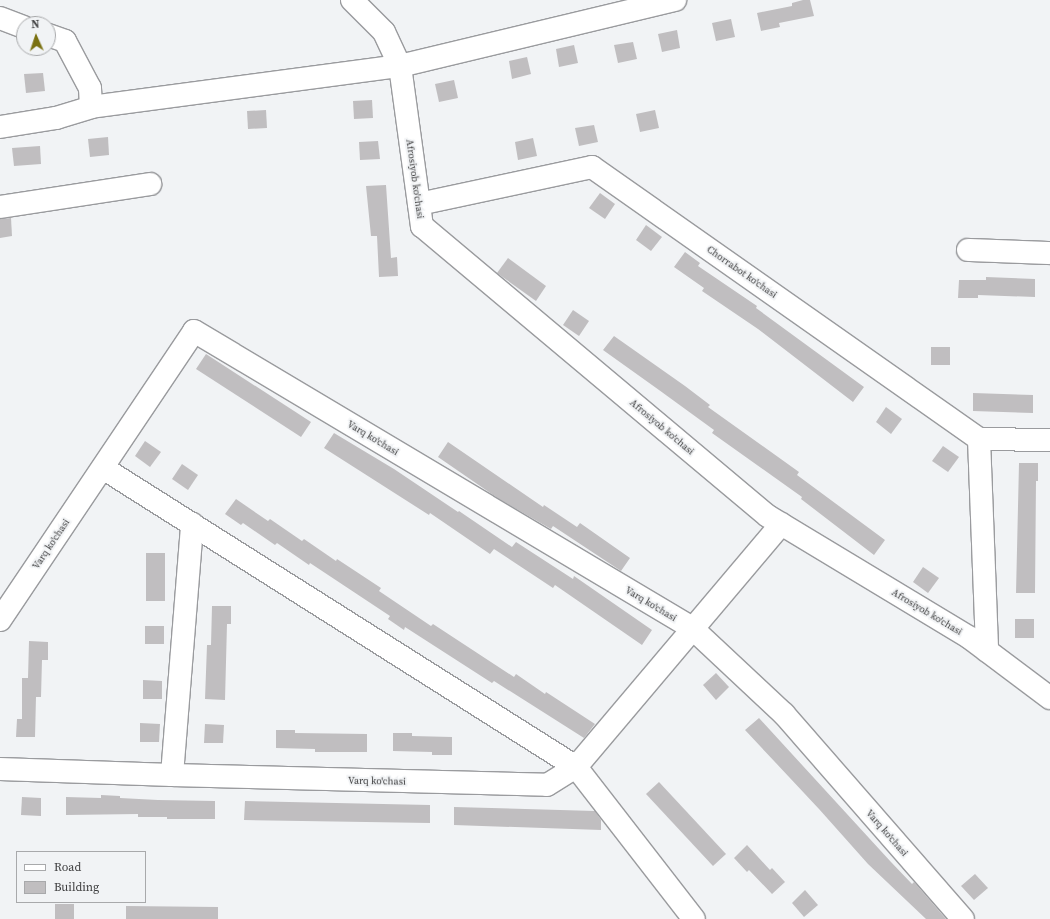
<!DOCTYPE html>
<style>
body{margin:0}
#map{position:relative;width:1050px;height:919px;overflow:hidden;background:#f1f3f5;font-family:"Source Serif 4",serif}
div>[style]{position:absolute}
.building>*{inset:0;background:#c0bec0}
.roads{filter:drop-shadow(1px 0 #9a9b9e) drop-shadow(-1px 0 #9a9b9e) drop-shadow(0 1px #9a9b9e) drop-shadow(0 -1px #9a9b9e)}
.minor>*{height:22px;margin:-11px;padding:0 11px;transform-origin:11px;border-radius:11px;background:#fff}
span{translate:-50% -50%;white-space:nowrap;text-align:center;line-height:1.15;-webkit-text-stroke:3.5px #f1f3f5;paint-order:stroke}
.street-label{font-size:10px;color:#3b3b3c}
.legend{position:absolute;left:16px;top:851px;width:130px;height:52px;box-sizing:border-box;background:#f1f3f5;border:1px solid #a8a9ab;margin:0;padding:5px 7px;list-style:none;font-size:12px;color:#3b3b3c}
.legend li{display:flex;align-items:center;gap:8px;height:20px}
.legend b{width:20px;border:1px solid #a8a9ab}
.north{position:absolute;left:16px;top:16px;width:40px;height:40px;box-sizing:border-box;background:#f1f3f5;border:1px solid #a8a9ab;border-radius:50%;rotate:357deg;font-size:11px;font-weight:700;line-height:16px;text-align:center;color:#3b3b3c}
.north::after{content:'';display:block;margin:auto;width:14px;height:18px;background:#7a7111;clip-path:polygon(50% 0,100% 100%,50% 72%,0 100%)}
</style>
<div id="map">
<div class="building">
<div style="clip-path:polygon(803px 0,810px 0,814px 16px,779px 23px,780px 27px,761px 31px,757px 13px,792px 6px,792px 3px)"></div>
<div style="clip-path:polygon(731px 19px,735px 37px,716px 41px,712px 23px)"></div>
<div style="clip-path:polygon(677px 30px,680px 48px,662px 52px,658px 34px)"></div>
<div style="clip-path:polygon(633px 42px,637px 59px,618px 63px,614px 45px)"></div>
<div style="clip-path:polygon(574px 45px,578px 63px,559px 67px,556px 49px)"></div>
<div style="clip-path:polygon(527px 57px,531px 74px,512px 79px,509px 61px)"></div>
<div style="clip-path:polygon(43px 73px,45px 91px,26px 93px,24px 74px)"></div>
<div style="clip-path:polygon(454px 80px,458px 98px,439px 102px,435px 84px)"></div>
<div style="clip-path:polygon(372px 100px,373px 118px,354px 119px,353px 101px)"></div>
<div style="clip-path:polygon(266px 110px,267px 128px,248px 129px,247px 111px)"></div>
<div style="clip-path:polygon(655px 110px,659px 128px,640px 132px,636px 114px)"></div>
<div style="clip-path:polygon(594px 125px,598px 142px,579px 146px,575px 128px)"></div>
<div style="clip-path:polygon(108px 137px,109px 155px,90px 157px,88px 139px)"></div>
<div style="clip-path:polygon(533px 138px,537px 156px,518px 160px,515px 142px)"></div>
<div style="clip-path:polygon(378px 141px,380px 159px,360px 160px,359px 142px)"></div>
<div style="clip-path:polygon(40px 146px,41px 164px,14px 166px,12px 148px)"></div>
<div style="clip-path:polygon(386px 185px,391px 258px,397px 257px,398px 276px,379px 277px,377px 236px,371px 236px,366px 186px)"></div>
<div style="clip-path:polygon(600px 193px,615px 204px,605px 219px,589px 208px)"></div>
<div style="clip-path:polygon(11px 218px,12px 236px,0 238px,0 219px)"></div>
<div style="clip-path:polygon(646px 225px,662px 237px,651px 251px,636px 240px)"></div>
<div style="clip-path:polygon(685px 252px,700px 263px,698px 266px,757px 306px,756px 308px,864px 387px,853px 402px,758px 329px,702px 291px,704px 288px,674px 267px)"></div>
<div style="clip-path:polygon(508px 258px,546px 286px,536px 301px,497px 273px)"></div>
<div style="clip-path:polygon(986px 277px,1035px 279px,1035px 297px,978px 295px,978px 298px,958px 298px,959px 280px,986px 280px)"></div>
<div style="clip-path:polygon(573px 310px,589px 321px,579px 336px,563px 325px)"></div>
<div style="clip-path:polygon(614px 336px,685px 386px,710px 405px,708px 407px,799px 472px,797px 475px,885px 540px,874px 555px,801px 499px,802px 497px,712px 433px,714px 430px,659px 390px,603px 350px)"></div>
<div style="clip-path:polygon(931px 347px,950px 347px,950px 365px,931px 365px)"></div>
<div style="clip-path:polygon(206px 354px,311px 422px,301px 437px,196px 369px)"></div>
<div style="clip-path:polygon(973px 393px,1033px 395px,1033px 413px,973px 411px)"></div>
<div style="clip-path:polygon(886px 407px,902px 419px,891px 434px,876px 422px)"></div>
<div style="clip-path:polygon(334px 433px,394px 469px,458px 512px,459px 511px,512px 547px,516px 542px,573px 579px,574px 576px,652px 630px,642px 645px,555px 585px,553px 588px,494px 549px,490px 554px,430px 513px,429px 515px,324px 448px)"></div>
<div style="clip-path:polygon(145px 441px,161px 452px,150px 467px,135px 456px)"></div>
<div style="clip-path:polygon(448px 442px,543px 507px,544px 505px,577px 527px,580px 523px,630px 558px,621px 571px,553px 526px,551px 529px,499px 499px,438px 457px)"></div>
<div style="clip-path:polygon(943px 446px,959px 457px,948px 472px,932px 461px)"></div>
<div style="clip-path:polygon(1019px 463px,1038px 463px,1038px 481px,1036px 481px,1035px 593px,1016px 593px)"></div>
<div style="clip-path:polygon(182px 464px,198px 475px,188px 490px,172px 479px)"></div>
<div style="clip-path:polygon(236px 499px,268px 521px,270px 519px,302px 541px,304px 539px,336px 561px,337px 559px,381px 588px,379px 591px,431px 626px,433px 624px,514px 677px,516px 674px,545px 694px,546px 692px,595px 724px,584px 738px,494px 681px,492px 683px,405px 627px,404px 630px,388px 619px,390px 616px,310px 563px,309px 565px,277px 543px,275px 545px,243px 523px,241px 525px,225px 514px)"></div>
<div style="clip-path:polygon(146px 553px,165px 553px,165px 601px,146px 601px)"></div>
<div style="clip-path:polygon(923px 567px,939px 578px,928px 593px,913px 582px)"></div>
<div style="clip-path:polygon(212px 606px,231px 606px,231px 624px,227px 624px,225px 700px,205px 699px,207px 645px,211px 645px)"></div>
<div style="clip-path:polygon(1015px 619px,1034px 619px,1034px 638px,1015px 638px)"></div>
<div style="clip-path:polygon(145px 626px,164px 626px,164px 644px,145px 644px)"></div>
<div style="clip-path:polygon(29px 641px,48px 642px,48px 660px,42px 660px,41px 697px,36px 697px,35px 737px,16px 737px,17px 719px,22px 719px,22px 678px,28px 678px)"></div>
<div style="clip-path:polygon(716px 673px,729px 687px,716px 700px,703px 685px)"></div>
<div style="clip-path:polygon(143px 680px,162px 681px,162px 699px,143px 699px)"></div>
<div style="clip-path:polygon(759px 718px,891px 862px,912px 884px,914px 882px,946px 919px,926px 919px,868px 864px,819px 809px,745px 730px)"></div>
<div style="clip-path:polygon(140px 723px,160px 724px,159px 742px,140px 742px)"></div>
<div style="clip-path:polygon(205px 724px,224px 725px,223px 743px,204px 743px)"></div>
<div style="clip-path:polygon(276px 730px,295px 730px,295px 733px,367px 734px,367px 752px,315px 752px,315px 749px,276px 748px)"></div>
<div style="clip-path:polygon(393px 733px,412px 733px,412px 736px,452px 737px,452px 755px,432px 755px,432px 752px,393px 751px)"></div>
<div style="clip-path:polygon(659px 782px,726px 854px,713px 866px,646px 794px)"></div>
<div style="clip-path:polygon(101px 795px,120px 796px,120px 798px,158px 800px,215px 801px,215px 819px,167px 819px,167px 817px,138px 817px,138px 814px,66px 815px,66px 797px,101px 798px)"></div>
<div style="clip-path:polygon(22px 797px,41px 798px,41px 816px,21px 815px)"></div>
<div style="clip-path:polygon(245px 801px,430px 805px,430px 823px,244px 820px)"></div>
<div style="clip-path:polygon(454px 807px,595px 811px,601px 820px,601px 830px,454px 825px)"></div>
<div style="clip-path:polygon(747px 845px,770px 870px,772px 868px,785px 882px,772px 894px,749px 870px,747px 872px,734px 858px)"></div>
<div style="clip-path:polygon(975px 874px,988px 888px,974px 900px,961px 886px)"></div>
<div style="clip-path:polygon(805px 890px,818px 905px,804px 917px,792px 903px)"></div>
<div style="clip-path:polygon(55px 904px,74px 904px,74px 919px,55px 919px)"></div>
<div style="clip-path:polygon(126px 906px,218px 907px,218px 919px,126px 919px)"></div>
</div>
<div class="roads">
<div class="minor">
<div style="left:352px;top:0;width:45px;rotate:45deg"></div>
<div style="left:384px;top:32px;width:38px;rotate:65deg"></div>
<div style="left:400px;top:66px;width:162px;rotate:82.2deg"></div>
<div style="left:422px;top:226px;width:451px;rotate:40deg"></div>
<div style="left:768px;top:516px;width:236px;rotate:31.1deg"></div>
<div style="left:970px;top:638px;width:100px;rotate:36.9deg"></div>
<div style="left:0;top:18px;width:26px;rotate:21deg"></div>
<div style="left:48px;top:35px;width:18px;rotate:19deg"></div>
<div style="left:65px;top:41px;width:53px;rotate:62deg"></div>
<div style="left:90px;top:88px;width:19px;rotate:87deg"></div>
<div style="left:0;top:127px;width:57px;rotate:-9.1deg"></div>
<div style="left:56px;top:118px;width:37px;rotate:-17deg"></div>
<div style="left:91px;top:107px;width:312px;rotate:-7.6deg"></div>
<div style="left:400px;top:66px;width:283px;rotate:-13.5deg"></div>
<div style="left:419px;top:204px;width:177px;rotate:-12.1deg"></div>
<div style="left:592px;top:167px;width:473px;rotate:35.1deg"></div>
<div style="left:979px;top:439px;width:71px;rotate:0.8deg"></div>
<div style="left:0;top:207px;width:152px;rotate:-8.7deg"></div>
<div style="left:968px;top:250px;width:82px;rotate:2.1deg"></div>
<div style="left:979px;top:439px;width:212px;rotate:87.8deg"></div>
<div style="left:103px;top:468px;width:560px;rotate:32.3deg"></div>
<div style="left:576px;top:767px;width:192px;rotate:52.2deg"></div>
<div style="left:0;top:620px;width:348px;rotate:-56.1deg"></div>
<div style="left:194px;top:331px;width:580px;rotate:30.81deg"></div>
<div style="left:692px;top:628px;width:126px;rotate:43.1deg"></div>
<div style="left:784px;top:714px;width:272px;rotate:48.9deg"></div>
<div style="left:0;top:769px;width:172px;rotate:2deg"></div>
<div style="left:172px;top:775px;width:375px;rotate:1.5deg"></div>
<div style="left:547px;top:785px;width:34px;rotate:-32deg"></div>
<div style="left:576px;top:767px;width:318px;rotate:-49.8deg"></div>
<div style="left:172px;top:775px;width:252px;rotate:-85.4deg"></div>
</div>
</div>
<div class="street-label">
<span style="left:415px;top:179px;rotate:82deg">Afrosiyob ko'chasi</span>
<span style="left:742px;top:272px;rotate:35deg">Chorrabot ko'chasi</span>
<span style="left:662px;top:427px;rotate:40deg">Afrosiyob ko'chasi</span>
<span style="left:373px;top:438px;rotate:31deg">Varq ko'chasi</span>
<span style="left:51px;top:544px;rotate:-56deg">Varq ko'chasi</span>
<span style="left:651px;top:604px;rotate:31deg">Varq ko'chasi</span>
<span style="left:927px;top:612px;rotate:31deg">Afrosiyob ko'chasi</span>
<span style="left:377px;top:781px;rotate:1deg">Varq ko'chasi</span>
<span style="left:887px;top:833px;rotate:49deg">Varq ko'chasi</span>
</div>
<ul class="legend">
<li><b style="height:5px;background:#fff"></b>Road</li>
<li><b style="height:11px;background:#c0bec0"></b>Building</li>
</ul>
<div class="north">N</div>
</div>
